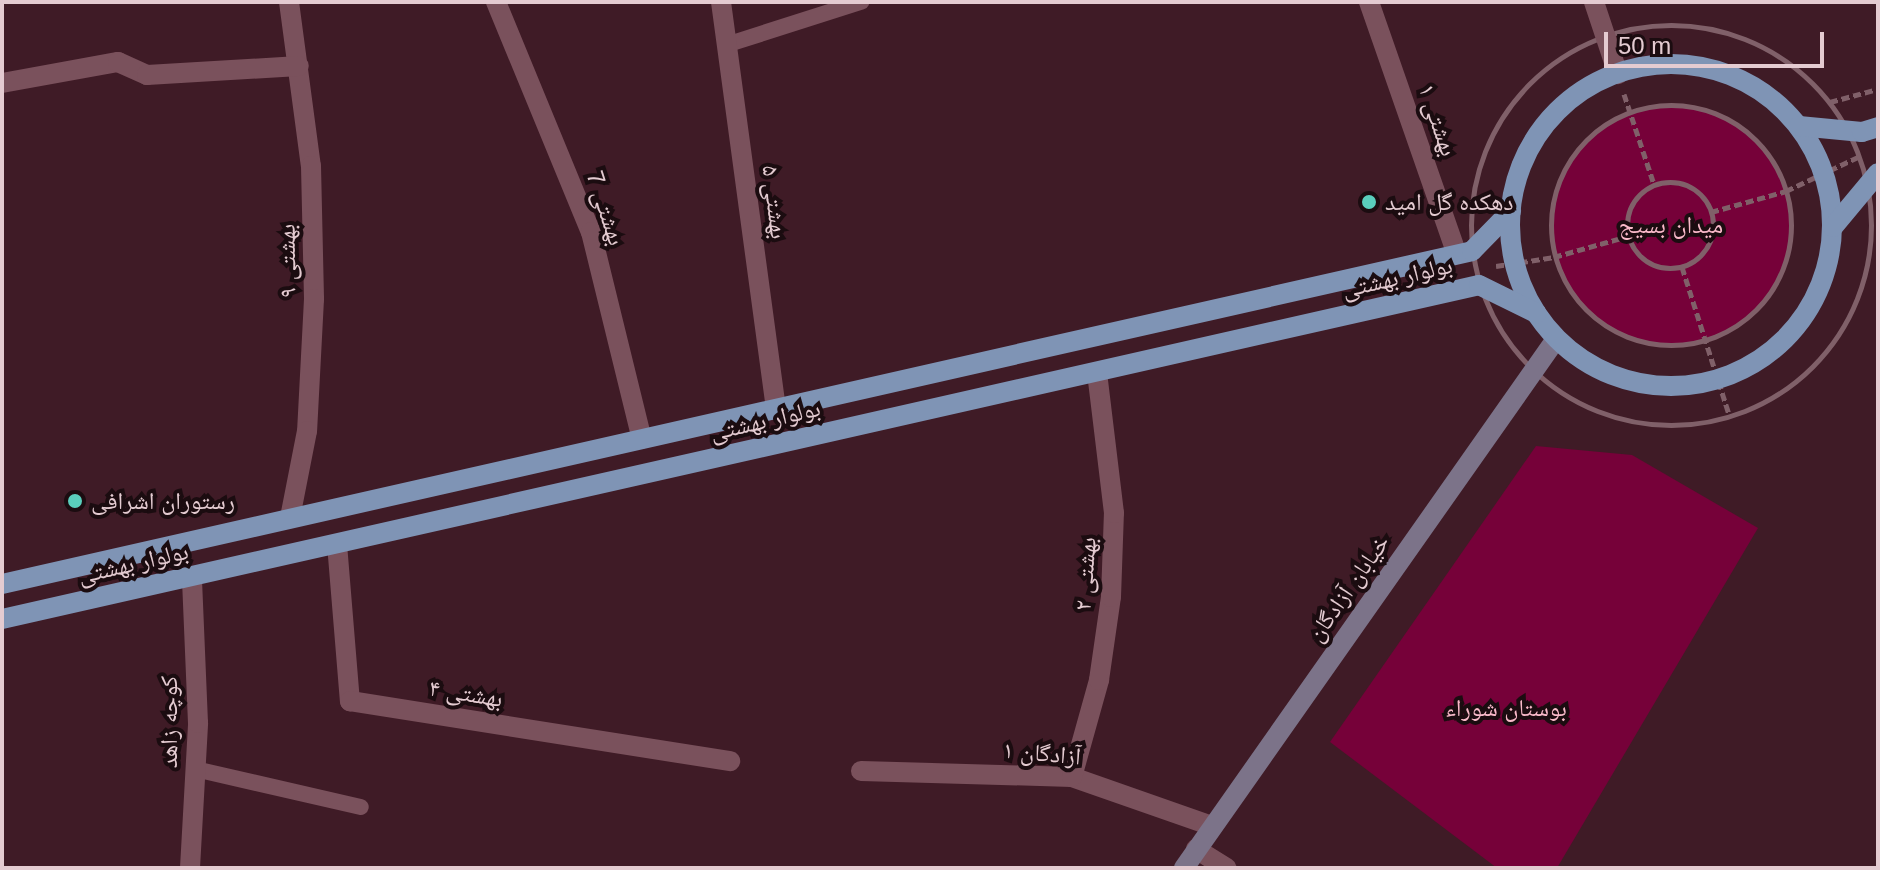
<!DOCTYPE html>
<meta charset="utf-8">
<style>
body{margin:0}
#map{position:relative;width:1880px;height:870px;overflow:hidden;background:#3f1b26;font-family:Arial,"Noto Naskh Arabic",sans-serif}
div>[style]{position:absolute}
.green>*{inset:0;background:#760139}
.round{border-radius:50%}
.path>*{height:5px;margin-top:-2.5px;transform-origin:0;background:repeating-linear-gradient(90deg,#806069 0 8px,transparent 0 12px)}
.path>.ring{margin:-2.5px;padding:0;box-sizing:content-box;background:none;border:5px solid #806069;border-radius:50%}
.service>*{height:16px;margin:-8px;padding:0 8px;transform-origin:8px;border-radius:8px;background:#7a515c}
.minor>*{height:20px;margin:-10px;padding:0 10px;transform-origin:10px;border-radius:10px;background:#7a515c}
.tertiary>*{height:20px;margin:-10px;padding:0 10px;transform-origin:10px;border-radius:10px;background:#7a515c}
.secondary>*{height:20px;margin:-10px;padding:0 10px;transform-origin:10px;border-radius:10px;background:#7c7389}
.primary>*{height:20px;margin:-10px;padding:0 10px;transform-origin:10px;border-radius:10px;background:#7f94b5}
.primary>.ring{margin:-10px;padding:0;box-sizing:content-box;background:none;border:20px solid #7f94b5;border-radius:50%}
.dots>*{width:22px;height:22px;translate:-50% -50%;box-sizing:border-box;border:4px solid #1b0c10;border-radius:50%}
span{translate:-50% -50%;white-space:nowrap;text-align:center;line-height:1.15;-webkit-text-stroke:8px #1b0c10;paint-order:stroke}
.street-label{font-size:24px;color:#e4cbd1}
.poi-label{font-size:24px;color:#e4cbd1}
.left{translate:0 -50%;text-align:left}
.park-label{font-size:24px;color:#f9b9c9}
.frame{position:absolute;inset:0;border:4px solid #e4cbd1;pointer-events:none}
.scale{position:absolute;left:1604px;top:32px;width:220px;height:36px;box-sizing:border-box;border:4px solid #e4cbd1;border-top:0;padding-left:10px;font-size:24px;line-height:28px;white-space:nowrap;color:#e4cbd1;-webkit-text-stroke:6px #1b0c10;paint-order:stroke}
</style>
<div id="map">
<div class="green">
<div class="round" style="left:1551px;top:105px;width:240px;height:240px"></div>
<div style="clip-path:polygon(1536px 446px,1632px 455px,1758px 528px,1557px 868px,1497px 868px,1330px 742px)"></div>
</div>
<div class="path">
<div class="ring" style="left:1471px;top:25px;width:395px;height:395px"></div>
<div style="left:1624px;top:94px;width:95px;rotate:71.6deg"></div>
<div style="left:1830px;top:102px;width:50px;rotate:-15.2deg"></div>
<div class="ring" style="left:1551px;top:105px;width:235px;height:235px"></div>
<div class="ring" style="left:1627px;top:182px;width:81px;height:81px"></div>
<div style="left:1711px;top:212px;width:78px;rotate:-15.6deg"></div>
<div style="left:1786px;top:191px;width:82px;rotate:-25.3deg"></div>
<div style="left:1496px;top:266px;width:59px;rotate:-8.8deg"></div>
<div style="left:1554px;top:257px;width:77px;rotate:-15.8deg"></div>
<div style="left:1682px;top:267px;width:157px;rotate:72.3deg"></div>
</div>
<div class="service">
<div style="left:729px;top:44px;width:139px;rotate:-17.7deg"></div>
<div style="left:195px;top:769px;width:170px;rotate:12.9deg"></div>
</div>
<div class="minor">
<div style="left:289px;top:2px;width:165px;rotate:82.4deg"></div>
<div style="left:311px;top:166px;width:133px;rotate:88.7deg"></div>
<div style="left:314px;top:299px;width:132px;rotate:93deg"></div>
<div style="left:307px;top:431px;width:89px;rotate:101.1deg"></div>
<div style="left:496px;top:2px;width:249px;rotate:67.6deg"></div>
<div style="left:591px;top:232px;width:213px;rotate:76.2deg"></div>
<div style="left:721px;top:2px;width:410px;rotate:82.3deg"></div>
<div style="left:1369px;top:2px;width:267px;rotate:70.8deg"></div>
<div style="left:2px;top:83px;width:118px;rotate:-10.3deg"></div>
<div style="left:118px;top:62px;width:32px;rotate:24deg"></div>
<div style="left:147px;top:75px;width:152px;rotate:-3.4deg"></div>
<div style="left:337px;top:544px;width:158px;rotate:85.3deg"></div>
<div style="left:350px;top:701px;width:385px;rotate:9deg"></div>
<div style="left:861px;top:771px;width:211px;rotate:1.6deg"></div>
<div style="left:1072px;top:777px;width:148px;rotate:19.3deg"></div>
<div style="left:1072px;top:777px;width:101px;rotate:-74.4deg"></div>
<div style="left:1099px;top:680px;width:84px;rotate:-81.8deg"></div>
<div style="left:1111px;top:597px;width:84px;rotate:-88deg"></div>
<div style="left:1114px;top:513px;width:142px;rotate:-96.9deg"></div>
<div style="left:1196px;top:849px;width:36px;rotate:32deg"></div>
<div style="left:190px;top:868px;width:145px;rotate:-86.8deg"></div>
<div style="left:198px;top:723px;width:146px;rotate:-92.4deg"></div>
</div>
<div class="tertiary">
<div style="left:1594px;top:2px;width:76px;rotate:71.6deg"></div>
</div>
<div class="secondary">
<div style="left:1184px;top:868px;width:647px;rotate:-54.88deg"></div>
</div>
<div class="primary">
<div class="ring" style="left:1510px;top:64px;width:302px;height:302px"></div>
<div style="left:1799px;top:126px;width:63px;rotate:5.4deg"></div>
<div style="left:1862px;top:132px;width:17px;rotate:-17deg"></div>
<div style="left:1833px;top:227px;width:70px;rotate:-50.2deg"></div>
<div style="left:2px;top:584px;width:1507px;rotate:-12.76deg"></div>
<div style="left:1472px;top:251px;width:56px;rotate:-45.7deg"></div>
<div style="left:2px;top:619px;width:1514px;rotate:-12.74deg"></div>
<div style="left:1479px;top:285px;width:64px;rotate:26.2deg"></div>
</div>
<div class="dots">
<div style="left:1369px;top:202px;background:#5acebc"></div>
<div style="left:75px;top:501px;background:#5acebc"></div>
</div>
<div class="street-label">
<span style="left:1438px;top:120px;rotate:71deg">بهشتی ۱</span>
<span style="left:775px;top:202px;rotate:83deg">بهشتی ۵</span>
<span style="left:606px;top:208px;rotate:72deg">بهشتی 7</span>
<span style="left:287px;top:261px;rotate:-91deg">بهشتی ۹</span>
<span style="left:1397px;top:277px;rotate:-13deg">بولوار بهشتی</span>
<span style="left:765px;top:420px;rotate:-13deg">بولوار بهشتی</span>
<span style="left:133px;top:563px;rotate:-13deg">بولوار بهشتی</span>
<span style="left:1085px;top:574px;rotate:-86deg">بهشتی ۲</span>
<span style="left:1348px;top:588px;rotate:-55deg">خیابان آزادگان</span>
<span style="left:466px;top:693px;rotate:9deg">بهشتی ۴</span>
<span style="left:169px;top:722px;rotate:-90deg">کوچه زاهد</span>
<span style="left:1042px;top:753px;rotate:5deg">آزادگان ۱</span>
</div>
<div class="poi-label">
<span class="left" style="left:1385px;top:202px">دهکده گل امید</span>
<span class="left" style="left:91px;top:501px">رستوران اشرافی</span>
</div>
<div class="park-label">
<span style="left:1671px;top:225px">میدان بسیج</span>
<span style="left:1506px;top:708px">بوستان شوراء</span>
</div>
<div class="frame"></div>
<div class="scale">50 m</div>
</div>
